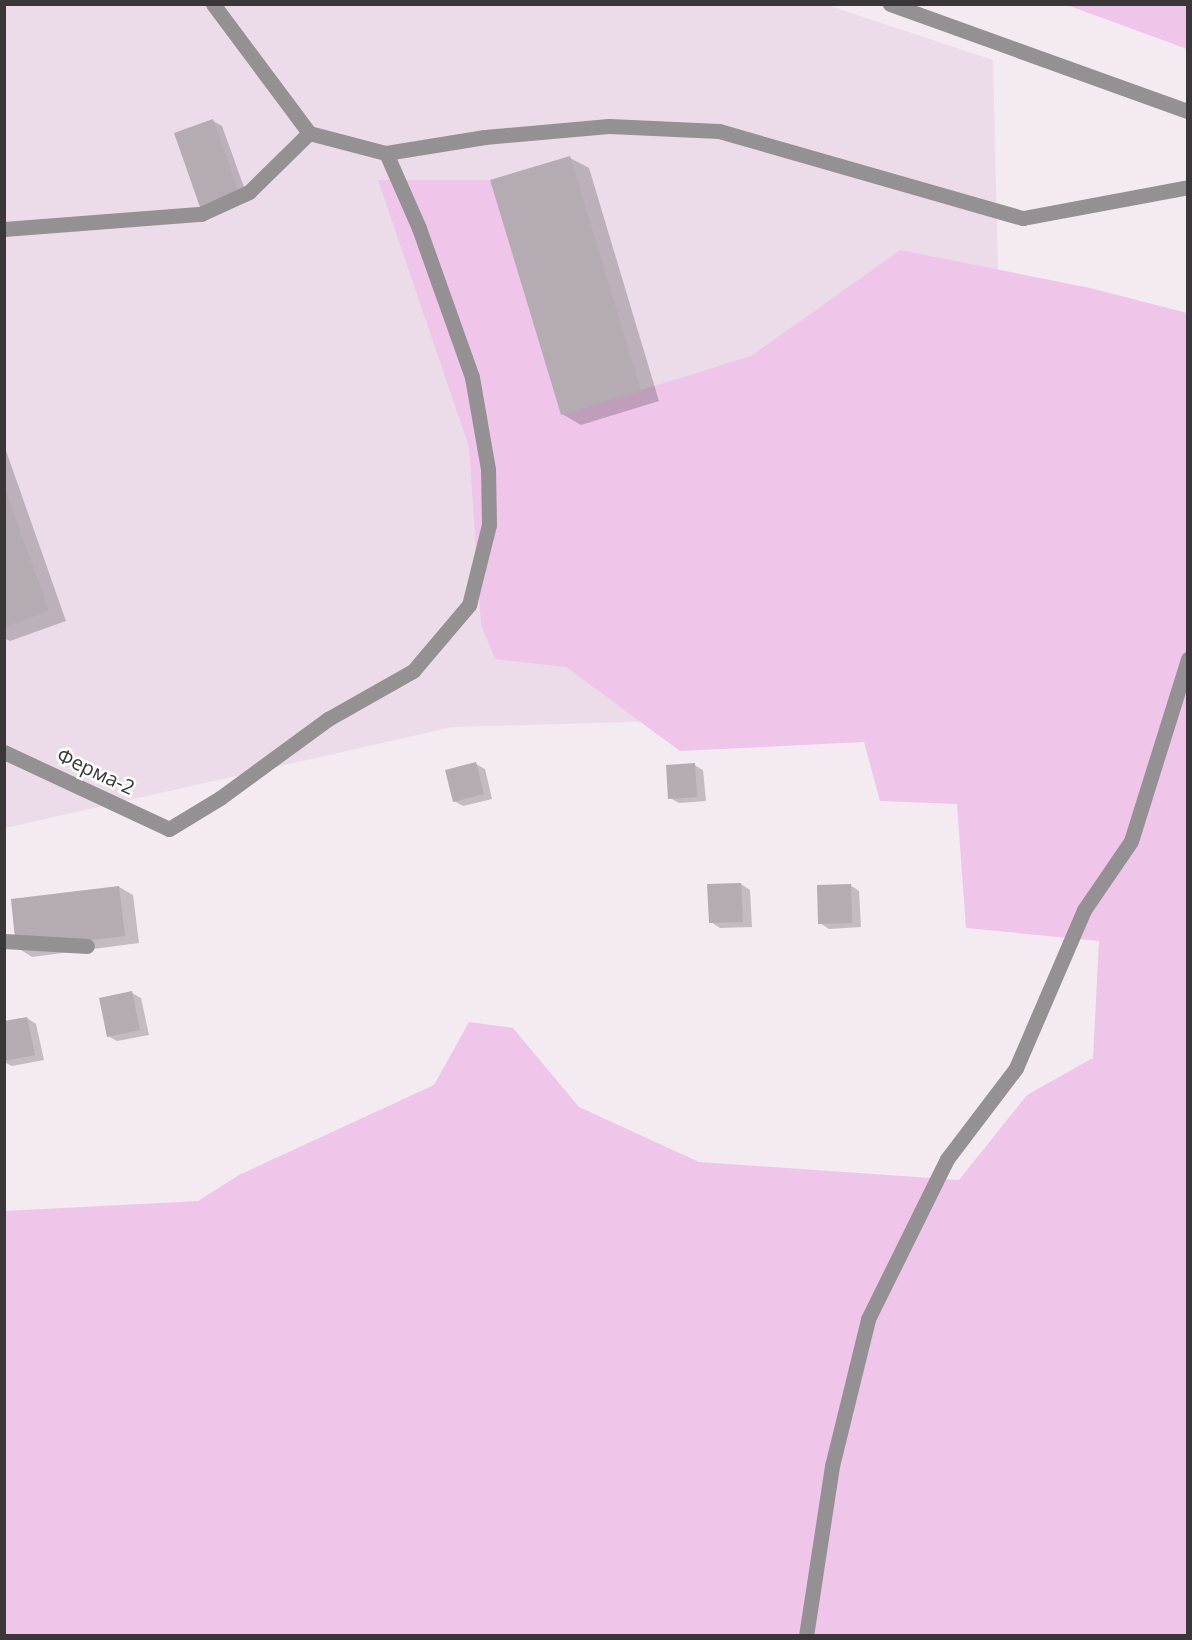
<!DOCTYPE html>
<meta charset="utf-8">
<style>
body{margin:0}
#map{position:relative;width:1192px;height:1640px;overflow:hidden;background:#f4eaf2;font-family:"Open Sans",sans-serif}
div>[style]{position:absolute}
.built>*{inset:0;background:#ecdcea}
.green>*{inset:0;background:#efc5ea}
.shadow>*{inset:0;background:#0003}
.building>*{inset:0;background:#b5abb3}
.minor>*{height:15px;margin:-7.5px;padding:0 7.5px;transform-origin:7.5px;border-radius:7.5px;background:#949093}
span{translate:-50% -50%;white-space:nowrap;text-align:center;line-height:1.15;-webkit-text-stroke:5px #fff;paint-order:stroke}
.street-label{font-size:20px;color:#3a3639}
.frame{position:absolute;inset:0;border:6px solid #3a3639;pointer-events:none}
</style>
<div id="map">
<div class="built">
<div style="clip-path:polygon(4px 5px,827px 5px,993px 60px,998px 270px,1090px 709px,453px 727px,5px 828px)"></div>
</div>
<div class="green">
<div style="clip-path:polygon(1067px 5px,1187px 5px,1187px 49px)"></div>
<div style="clip-path:polygon(378px 180px,490px 180px,561px 415px,751px 356px,900px 250px,1090px 288px,1187px 313px,1187px 1635px,5px 1636px,5px 1211px,198px 1201px,239px 1175px,434px 1085px,469px 1022px,513px 1028px,579px 1107px,699px 1162px,959px 1180px,1027px 1095px,1093px 1058px,1099px 941px,966px 928px,957px 804px,880px 801px,864px 742px,680px 751px,566px 667px,495px 659px,481px 625px,469px 447px)"></div>
</div>
<div class="shadow">
<div style="clip-path:polygon(213px 121px,222px 126px,249px 201px,211px 214px)"></div>
<div style="clip-path:polygon(570px 158px,589px 168px,659px 401px,581px 425px,562px 414px)"></div>
<div style="clip-path:polygon(4px 445px,66px 621px,10px 641px,4px 638px)"></div>
<div style="clip-path:polygon(476px 764px,485px 769px,492px 799px,463px 806px,454px 801px)"></div>
<div style="clip-path:polygon(694px 765px,703px 770px,706px 801px,679px 803px,670px 798px)"></div>
<div style="clip-path:polygon(741px 884px,750px 890px,752px 927px,720px 928px,711px 922px)"></div>
<div style="clip-path:polygon(850px 885px,859px 891px,861px 927px,829px 929px,820px 923px)"></div>
<div style="clip-path:polygon(119px 887px,133px 895px,139px 943px,32px 957px,18px 948px)"></div>
<div style="clip-path:polygon(132px 993px,141px 998px,149px 1035px,117px 1041px,108px 1036px)"></div>
<div style="clip-path:polygon(27px 1018px,36px 1024px,44px 1060px,12px 1066px,4px 1062px,4px 1023px)"></div>
</div>
<div class="building">
<div style="clip-path:polygon(213px 119px,240px 196px,201px 210px,174px 133px)"></div>
<div style="clip-path:polygon(570px 156px,641px 391px,561px 415px,490px 180px)"></div>
<div style="clip-path:polygon(4px 486px,49px 611px,4px 627px)"></div>
<div style="clip-path:polygon(476px 762px,484px 794px,453px 802px,445px 770px)"></div>
<div style="clip-path:polygon(695px 763px,697px 797px,668px 799px,666px 765px)"></div>
<div style="clip-path:polygon(741px 883px,743px 922px,709px 923px,707px 884px)"></div>
<div style="clip-path:polygon(851px 884px,852px 923px,818px 924px,817px 885px)"></div>
<div style="clip-path:polygon(119px 886px,125px 936px,16px 949px,11px 899px)"></div>
<div style="clip-path:polygon(132px 991px,140px 1030px,107px 1037px,99px 998px)"></div>
<div style="clip-path:polygon(27px 1017px,35px 1055px,4px 1061px,4px 1021px)"></div>
</div>
<div class="minor">
<div style="left:213px;top:4px;width:161px;rotate:53.3deg"></div>
<div style="left:890px;top:4px;width:317px;rotate:19.8deg"></div>
<div style="left:4px;top:229px;width:198px;rotate:-4.4deg"></div>
<div style="left:201px;top:214px;width:53px;rotate:-24.6deg"></div>
<div style="left:249px;top:192px;width:84px;rotate:-44.5deg"></div>
<div style="left:309px;top:133px;width:80px;rotate:14.6deg"></div>
<div style="left:4px;top:752px;width:182px;rotate:25deg"></div>
<div style="left:169px;top:829px;width:60px;rotate:-31.3deg"></div>
<div style="left:220px;top:798px;width:134px;rotate:-36.2deg"></div>
<div style="left:328px;top:719px;width:98px;rotate:-29.5deg"></div>
<div style="left:413px;top:671px;width:87px;rotate:-49.7deg"></div>
<div style="left:469px;top:605px;width:82px;rotate:-76deg"></div>
<div style="left:489px;top:525px;width:56px;rotate:-91deg"></div>
<div style="left:488px;top:469px;width:93px;rotate:-99.9deg"></div>
<div style="left:472px;top:377px;width:158px;rotate:-109.6deg"></div>
<div style="left:419px;top:228px;width:82px;rotate:-113.7deg"></div>
<div style="left:386px;top:153px;width:100px;rotate:-9.2deg"></div>
<div style="left:485px;top:137px;width:124px;rotate:-5.1deg"></div>
<div style="left:609px;top:126px;width:110px;rotate:2.6deg"></div>
<div style="left:719px;top:131px;width:316px;rotate:16deg"></div>
<div style="left:1023px;top:218px;width:168px;rotate:-10.6deg"></div>
<div style="left:4px;top:941px;width:83px;rotate:3.4deg"></div>
<div style="left:806px;top:1636px;width:172px;rotate:-81.3deg"></div>
<div style="left:832px;top:1466px;width:151px;rotate:-76.2deg"></div>
<div style="left:868px;top:1319px;width:178px;rotate:-63.7deg"></div>
<div style="left:947px;top:1159px;width:114px;rotate:-52.8deg"></div>
<div style="left:1016px;top:1068px;width:172px;rotate:-66.7deg"></div>
<div style="left:1084px;top:910px;width:83px;rotate:-55.7deg"></div>
<div style="left:1131px;top:841px;width:191px;rotate:-72.6deg"></div>
</div>
<div class="street-label">
<span style="left:96px;top:771px;rotate:25deg">Ферма-2</span>
</div>
<div class="frame"></div>
</div>
